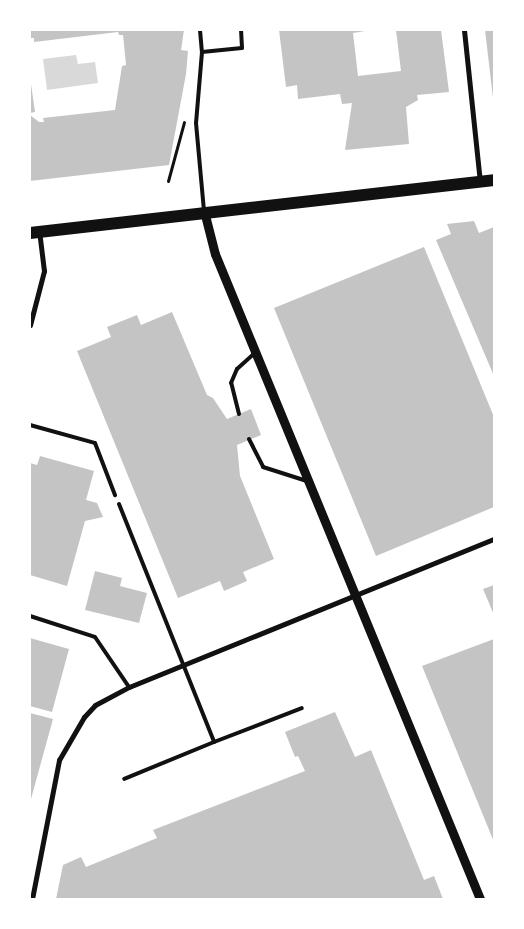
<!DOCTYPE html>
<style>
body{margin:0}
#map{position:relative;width:524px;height:929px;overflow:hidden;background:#fff;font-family:Lato,sans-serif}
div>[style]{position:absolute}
.water>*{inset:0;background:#d9d9d9}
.building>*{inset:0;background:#c4c4c4}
.path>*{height:3px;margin:-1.5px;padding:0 1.5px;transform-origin:1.5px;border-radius:1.5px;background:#111}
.service>*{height:4px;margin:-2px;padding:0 2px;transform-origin:2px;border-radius:2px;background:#111}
.minor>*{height:5px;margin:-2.5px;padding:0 2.5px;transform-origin:2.5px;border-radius:2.5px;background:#111}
.tertiary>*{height:9px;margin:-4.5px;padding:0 4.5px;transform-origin:4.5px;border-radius:4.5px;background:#111}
.primary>*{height:12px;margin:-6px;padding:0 6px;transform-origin:6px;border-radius:6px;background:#111}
span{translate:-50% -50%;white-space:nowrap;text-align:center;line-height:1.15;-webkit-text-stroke:4px #fff;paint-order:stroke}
.frame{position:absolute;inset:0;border:31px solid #fff;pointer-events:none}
</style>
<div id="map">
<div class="water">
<div style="clip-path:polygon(76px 55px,78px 64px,95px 62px,98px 83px,47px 90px,43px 59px)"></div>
</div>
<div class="building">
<div style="clip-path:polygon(30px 30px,184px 30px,181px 50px,188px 51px,186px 74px,169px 165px,30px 181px,30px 115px,39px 122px,44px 122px,43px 118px,115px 110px,122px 66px,126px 65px,123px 35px,119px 35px,118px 32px,34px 42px,34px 38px,30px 38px)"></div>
<div style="clip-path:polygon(279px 30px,371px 30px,353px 33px,358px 76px,401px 71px,396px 30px,441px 30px,449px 92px,417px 95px,418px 100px,406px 107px,409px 144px,345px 150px,352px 103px,342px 104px,340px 94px,298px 99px,297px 85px,286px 87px)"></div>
<div style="clip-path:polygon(485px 30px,494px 30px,494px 98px,493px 98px)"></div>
<div style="clip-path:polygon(30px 77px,35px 112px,30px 113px)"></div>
<div style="clip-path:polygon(474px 221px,479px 233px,494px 227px,494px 376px,436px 240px,451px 234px,447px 224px)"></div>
<div style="clip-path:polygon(424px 247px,494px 417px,494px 507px,376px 556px,274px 308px)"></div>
<div style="clip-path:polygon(172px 312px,207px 395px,213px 398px,227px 419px,251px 409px,261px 435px,237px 445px,240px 476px,274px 559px,243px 572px,247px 581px,224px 591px,220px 581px,178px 598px,77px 351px,111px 337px,107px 327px,137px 315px,141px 325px)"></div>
<div style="clip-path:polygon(40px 456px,94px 471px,86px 500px,97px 503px,103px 517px,85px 521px,67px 586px,30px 575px,30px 463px,37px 465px)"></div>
<div style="clip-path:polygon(95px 571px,122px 578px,120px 586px,147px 593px,139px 623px,85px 610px)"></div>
<div style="clip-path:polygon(494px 585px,494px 615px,483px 589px)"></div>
<div style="clip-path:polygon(30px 638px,69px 649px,52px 712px,30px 706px)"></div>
<div style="clip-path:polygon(494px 639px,494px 842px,422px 666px)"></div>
<div style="clip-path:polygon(335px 712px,355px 757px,371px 750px,424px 880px,434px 876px,443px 899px,56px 899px,63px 865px,81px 857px,86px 867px,157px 838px,153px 830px,305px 771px,298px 756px,295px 757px,285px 732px)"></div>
<div style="clip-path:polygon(30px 713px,53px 719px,31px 799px,30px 799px)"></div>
</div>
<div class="path">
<div style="left:168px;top:181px;width:61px;rotate:-74.8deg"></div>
</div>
<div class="service">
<div style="left:200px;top:30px;width:22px;rotate:85deg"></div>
<div style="left:202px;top:52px;width:40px;rotate:-5.7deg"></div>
<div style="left:242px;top:48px;width:18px;rotate:-93deg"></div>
<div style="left:202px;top:52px;width:71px;rotate:94.8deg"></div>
<div style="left:196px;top:123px;width:88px;rotate:84.8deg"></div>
<div style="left:239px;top:414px;width:32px;rotate:-104deg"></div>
<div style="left:231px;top:383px;width:15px;rotate:-67deg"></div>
<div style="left:237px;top:369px;width:24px;rotate:-42deg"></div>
<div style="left:30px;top:425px;width:67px;rotate:15.5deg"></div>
<div style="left:95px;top:443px;width:56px;rotate:69deg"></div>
<div style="left:249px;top:439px;width:31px;rotate:63deg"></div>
<div style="left:263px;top:467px;width:46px;rotate:17.7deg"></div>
<div style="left:119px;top:504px;width:256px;rotate:68.2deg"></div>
<div style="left:214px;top:742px;width:97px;rotate:157.7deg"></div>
<div style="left:30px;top:616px;width:68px;rotate:17.9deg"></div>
<div style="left:95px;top:637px;width:60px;rotate:55.8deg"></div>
<div style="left:214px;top:742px;width:94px;rotate:-21.1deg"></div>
</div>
<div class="minor">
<div style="left:464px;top:30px;width:152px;rotate:84deg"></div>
<div style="left:30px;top:325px;width:56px;rotate:-75.5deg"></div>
<div style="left:44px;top:271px;width:39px;rotate:-97deg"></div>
<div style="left:32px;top:899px;width:142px;rotate:-79deg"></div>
<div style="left:59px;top:760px;width:50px;rotate:-59.8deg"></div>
<div style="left:84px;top:717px;width:16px;rotate:-47deg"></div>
<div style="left:95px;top:705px;width:38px;rotate:-28deg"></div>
<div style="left:129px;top:687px;width:394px;rotate:-22.1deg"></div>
</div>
<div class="tertiary">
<div style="left:204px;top:211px;width:44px;rotate:75.7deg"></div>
<div style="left:215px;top:254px;width:697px;rotate:67.66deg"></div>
</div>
<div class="primary">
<div style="left:30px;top:233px;width:467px;rotate:-6.5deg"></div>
</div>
<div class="frame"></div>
</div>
